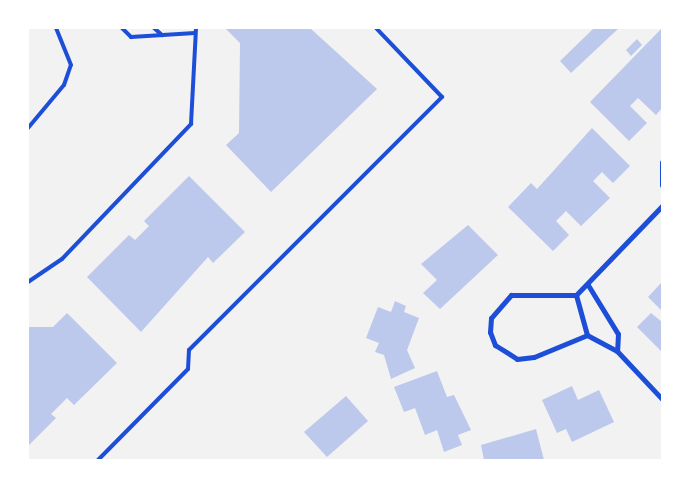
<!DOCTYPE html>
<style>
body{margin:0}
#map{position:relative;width:690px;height:488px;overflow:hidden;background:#f2f2f2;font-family:"Sofia Sans Condensed",sans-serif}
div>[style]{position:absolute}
.building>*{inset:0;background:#bdc9ec}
.service>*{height:4px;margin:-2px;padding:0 2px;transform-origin:2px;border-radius:2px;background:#1d4ed8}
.minor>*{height:5px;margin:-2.5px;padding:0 2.5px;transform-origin:2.5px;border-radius:2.5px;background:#1d4ed8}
span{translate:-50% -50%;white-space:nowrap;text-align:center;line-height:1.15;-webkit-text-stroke:4.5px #fff;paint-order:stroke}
.frame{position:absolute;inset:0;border:29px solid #fff;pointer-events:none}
</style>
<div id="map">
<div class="building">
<div style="clip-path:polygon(310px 28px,377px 89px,271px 192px,226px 145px,239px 133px,240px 43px,226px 29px)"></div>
<div style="clip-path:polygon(594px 28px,619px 28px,571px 73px,560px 61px)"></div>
<div style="clip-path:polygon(662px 28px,662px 108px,656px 115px,638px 98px,630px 106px,647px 123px,629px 141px,590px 102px)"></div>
<div style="clip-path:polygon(637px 39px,642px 45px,631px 56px,626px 50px)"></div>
<div style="clip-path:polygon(592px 128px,630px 166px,613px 183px,602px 172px,593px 181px,610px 198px,581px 226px,566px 211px,556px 221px,569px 235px,553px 251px,508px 207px,531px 183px,537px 189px)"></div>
<div style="clip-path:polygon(189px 176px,245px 232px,213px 263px,208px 257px,141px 332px,87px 277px,129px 235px,135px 240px,149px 226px,144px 221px)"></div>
<div style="clip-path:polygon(468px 225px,498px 255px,440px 309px,423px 293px,437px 280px,421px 264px)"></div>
<div style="clip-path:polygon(662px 282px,662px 311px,648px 297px)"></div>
<div style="clip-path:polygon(395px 301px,406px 306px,404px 312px,419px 318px,407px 350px,415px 368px,391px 379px,384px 355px,375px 352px,379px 343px,366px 338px,378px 307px,391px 312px)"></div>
<div style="clip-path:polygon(67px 313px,117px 363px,74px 405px,67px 398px,51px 414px,56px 418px,28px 446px,28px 327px,53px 327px)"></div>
<div style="clip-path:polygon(651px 313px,662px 322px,662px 352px,637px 327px)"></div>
<div style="clip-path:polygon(437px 371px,447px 397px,454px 395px,471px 430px,458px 435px,462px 445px,444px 452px,437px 430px,425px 435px,415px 408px,404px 412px,394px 387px)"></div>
<div style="clip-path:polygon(572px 386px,578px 400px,599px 390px,614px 422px,572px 442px,566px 429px,557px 433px,542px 400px)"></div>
<div style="clip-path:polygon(346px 396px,368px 421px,327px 457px,304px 432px)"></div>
<div style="clip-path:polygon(536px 429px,544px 460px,484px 460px,481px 445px)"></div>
</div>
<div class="service">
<div style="left:122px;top:28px;width:13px;rotate:45deg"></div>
<div style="left:131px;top:37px;width:64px;rotate:-3.6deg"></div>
<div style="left:154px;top:28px;width:11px;rotate:41deg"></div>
<div style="left:28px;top:128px;width:56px;rotate:-50.1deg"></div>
<div style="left:64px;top:85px;width:21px;rotate:-71deg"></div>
<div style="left:71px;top:65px;width:40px;rotate:-112deg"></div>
<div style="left:28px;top:282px;width:41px;rotate:-34.1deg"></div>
<div style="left:62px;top:259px;width:187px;rotate:-46.3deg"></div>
<div style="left:191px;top:124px;width:96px;rotate:-87deg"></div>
<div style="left:98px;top:460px;width:128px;rotate:-45.3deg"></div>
<div style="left:188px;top:369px;width:19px;rotate:-87deg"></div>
<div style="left:189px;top:350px;width:358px;rotate:-45deg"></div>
<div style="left:442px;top:97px;width:95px;rotate:-133.7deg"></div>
</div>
<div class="minor">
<div style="left:662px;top:162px;width:23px;rotate:90deg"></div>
<div style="left:588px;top:285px;width:57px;rotate:58.5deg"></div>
<div style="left:618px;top:334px;width:17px;rotate:93deg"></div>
<div style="left:576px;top:295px;width:65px;rotate:180deg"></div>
<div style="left:511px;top:295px;width:30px;rotate:131deg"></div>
<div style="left:491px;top:318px;width:14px;rotate:94deg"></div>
<div style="left:490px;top:332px;width:14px;rotate:69deg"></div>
<div style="left:495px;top:345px;width:26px;rotate:32deg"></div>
<div style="left:517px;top:359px;width:17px;rotate:-7deg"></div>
<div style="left:534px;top:357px;width:57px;rotate:-22.5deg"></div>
<div style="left:576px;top:295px;width:41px;rotate:74.6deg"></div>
<div style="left:587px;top:335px;width:34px;rotate:28deg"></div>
<div style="left:617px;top:351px;width:66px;rotate:46.8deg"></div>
<div style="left:576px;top:295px;width:124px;rotate:-46deg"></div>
</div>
<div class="frame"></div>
</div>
